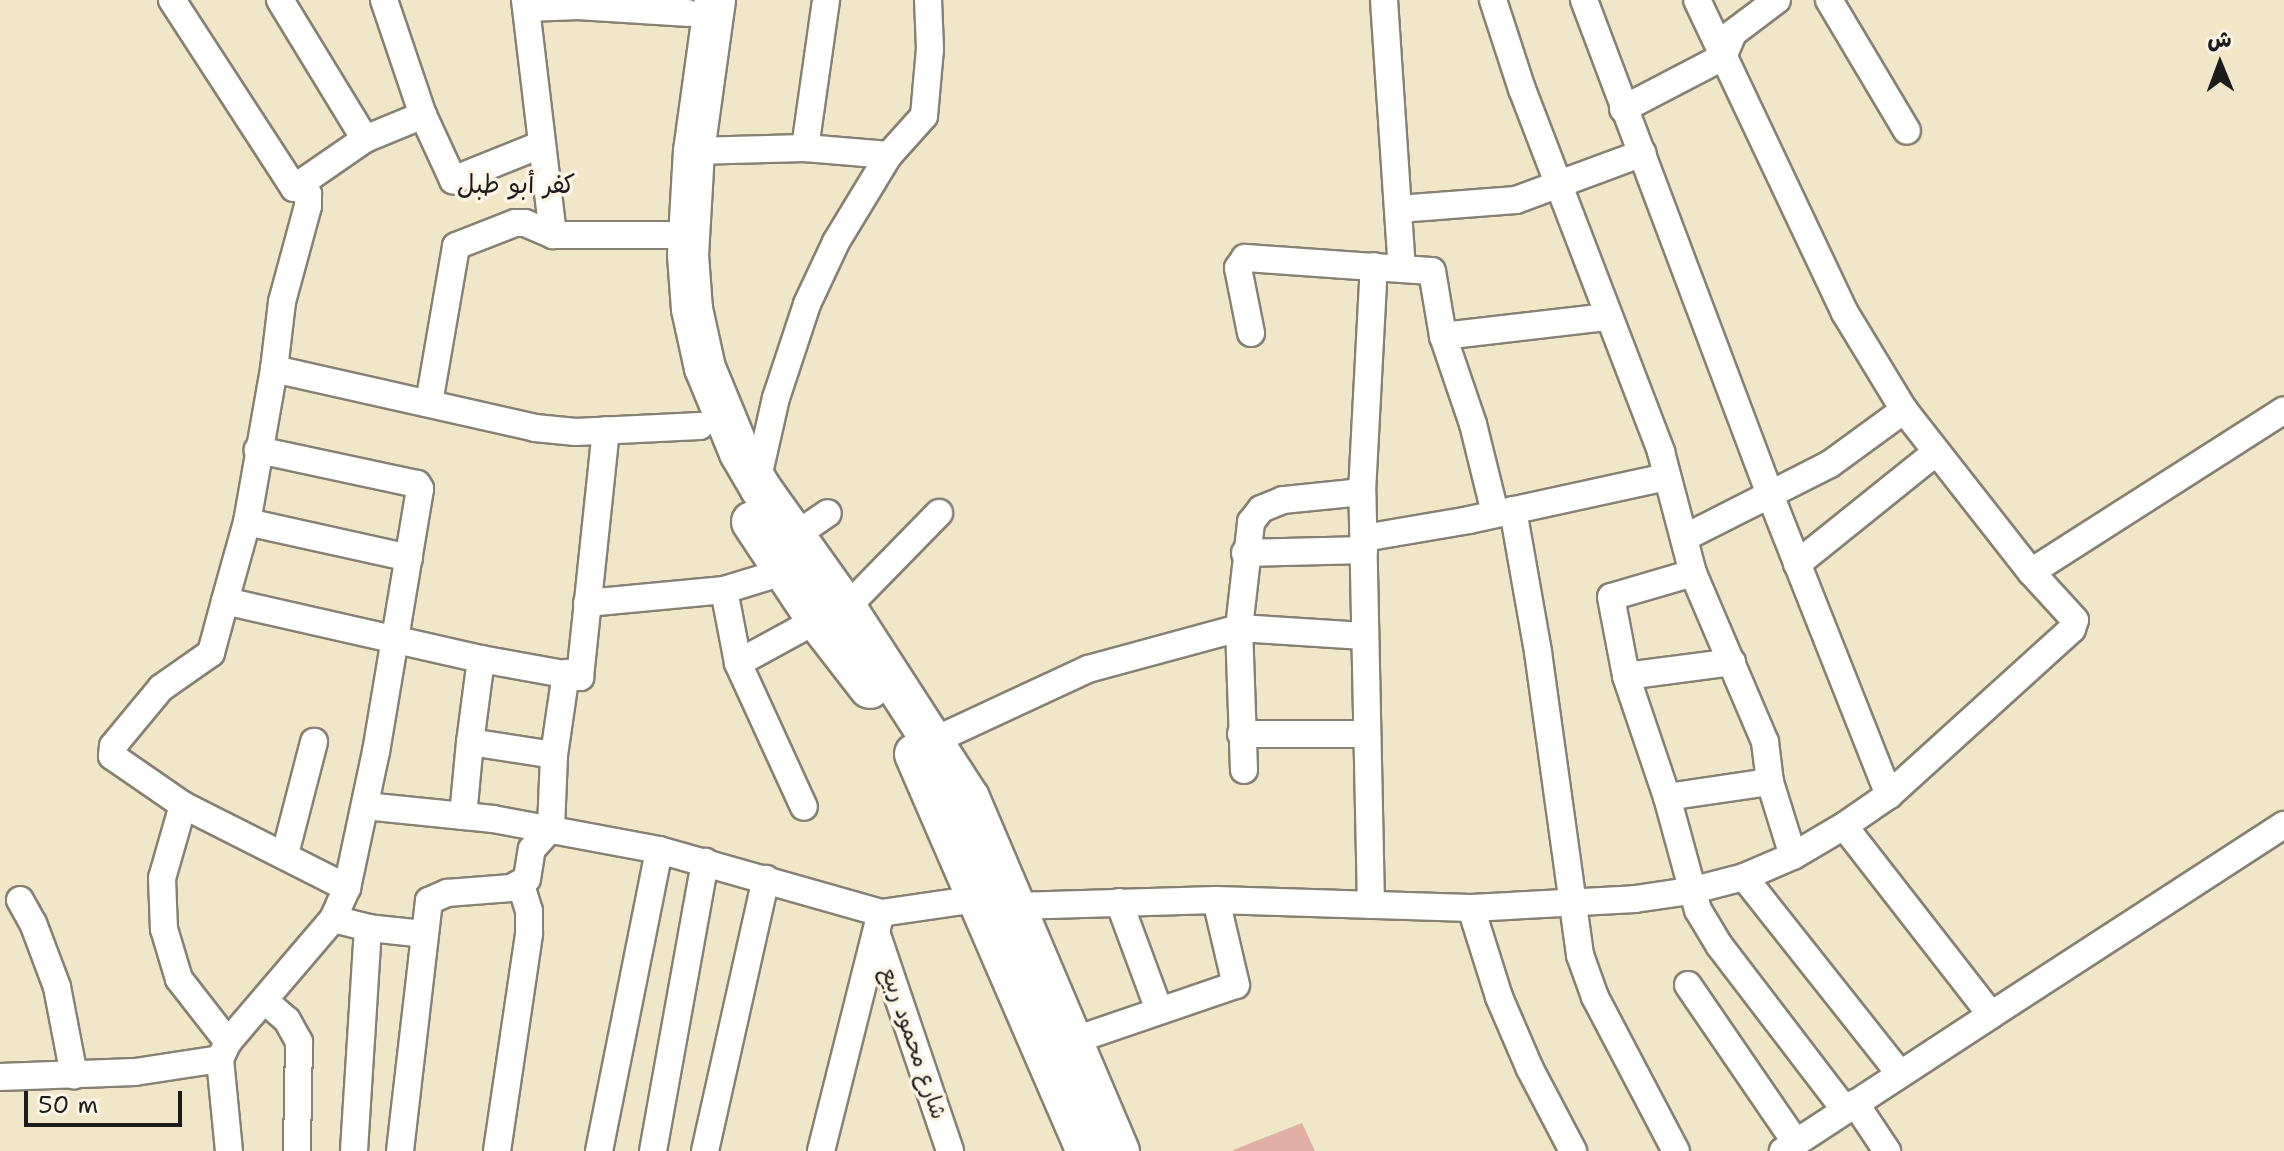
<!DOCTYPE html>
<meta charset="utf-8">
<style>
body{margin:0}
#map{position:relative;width:2284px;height:1151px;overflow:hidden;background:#f0e6c8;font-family:"Shantell Sans","Playpen Sans Arabic",sans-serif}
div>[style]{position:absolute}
.building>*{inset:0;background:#e0aea3}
.roads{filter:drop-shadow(2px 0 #868172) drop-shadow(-2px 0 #868172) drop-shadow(0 2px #868172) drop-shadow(0 -2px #868172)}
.minor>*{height:26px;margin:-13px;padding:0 13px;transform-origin:13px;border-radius:13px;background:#fff}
.primary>*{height:40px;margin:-20px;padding:0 20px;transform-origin:20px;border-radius:20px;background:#fff}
span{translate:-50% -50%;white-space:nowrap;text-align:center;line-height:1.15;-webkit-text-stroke:7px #fcf5e5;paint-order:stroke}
.street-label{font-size:22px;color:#1c1c1c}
.quarter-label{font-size:26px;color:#1c1c1c}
.north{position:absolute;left:2180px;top:24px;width:80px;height:80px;-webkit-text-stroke:6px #fcf5e5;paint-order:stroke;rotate:359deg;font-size:22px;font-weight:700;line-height:32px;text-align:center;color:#1c1c1c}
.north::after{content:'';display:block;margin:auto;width:28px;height:36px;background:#1c1c1c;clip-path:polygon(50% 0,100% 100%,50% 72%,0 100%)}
.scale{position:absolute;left:24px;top:1091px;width:158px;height:36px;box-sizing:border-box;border:4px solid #1c1c1c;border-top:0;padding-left:10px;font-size:24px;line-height:28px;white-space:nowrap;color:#1c1c1c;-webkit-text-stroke:6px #fcf5e5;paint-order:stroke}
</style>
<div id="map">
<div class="building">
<div style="clip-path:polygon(1302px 1123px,1315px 1151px,1233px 1151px,1233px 1150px)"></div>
</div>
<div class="roads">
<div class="minor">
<div style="left:172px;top:0;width:224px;rotate:57deg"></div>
<div style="left:294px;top:188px;width:86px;rotate:-34.6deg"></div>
<div style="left:365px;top:139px;width:63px;rotate:-22.5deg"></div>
<div style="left:280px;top:0;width:163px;rotate:58.6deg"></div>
<div style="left:384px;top:0;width:121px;rotate:71.3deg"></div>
<div style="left:423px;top:115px;width:72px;rotate:65.2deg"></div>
<div style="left:453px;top:180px;width:94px;rotate:-21.9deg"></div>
<div style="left:525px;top:0;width:237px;rotate:83.2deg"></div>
<div style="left:1384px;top:0;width:269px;rotate:86.2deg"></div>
<div style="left:1493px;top:0;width:94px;rotate:72deg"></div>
<div style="left:1522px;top:89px;width:389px;rotate:69deg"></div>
<div style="left:1661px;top:452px;width:125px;rotate:75.2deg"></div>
<div style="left:1693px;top:573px;width:184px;rotate:66.9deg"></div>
<div style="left:1765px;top:742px;width:40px;rotate:82.9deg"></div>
<div style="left:1770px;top:782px;width:77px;rotate:72.7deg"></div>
<div style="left:1584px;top:0;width:531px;rotate:69.38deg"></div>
<div style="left:1771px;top:497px;width:321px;rotate:68.4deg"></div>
<div style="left:1829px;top:0;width:152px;rotate:59.2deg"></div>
<div style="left:527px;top:8px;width:52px;rotate:-2.2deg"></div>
<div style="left:579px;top:6px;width:109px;rotate:3.7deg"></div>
<div style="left:1623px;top:109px;width:113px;rotate:-27.5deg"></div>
<div style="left:1723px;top:57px;width:26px;rotate:-67deg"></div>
<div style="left:1733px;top:33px;width:55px;rotate:-36.9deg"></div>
<div style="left:805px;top:148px;width:149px;rotate:-81.9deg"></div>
<div style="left:694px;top:151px;width:111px;rotate:-1.5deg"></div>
<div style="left:805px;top:148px;width:84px;rotate:4.8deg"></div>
<div style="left:302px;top:184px;width:12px;rotate:59deg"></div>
<div style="left:308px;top:194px;width:12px;rotate:90deg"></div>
<div style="left:308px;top:206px;width:99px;rotate:105.2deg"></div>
<div style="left:282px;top:302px;width:67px;rotate:96.8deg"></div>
<div style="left:274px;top:369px;width:155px;rotate:100deg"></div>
<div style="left:247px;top:522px;width:82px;rotate:105.6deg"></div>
<div style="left:225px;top:601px;width:262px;rotate:12.8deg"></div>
<div style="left:481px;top:659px;width:101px;rotate:10.3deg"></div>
<div style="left:580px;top:677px;width:248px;rotate:-84deg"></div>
<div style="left:1399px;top:209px;width:117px;rotate:-4.4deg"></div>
<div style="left:1516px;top:200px;width:135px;rotate:-20.3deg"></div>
<div style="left:1251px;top:333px;width:66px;rotate:-101.3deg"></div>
<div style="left:1238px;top:268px;width:12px;rotate:-55deg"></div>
<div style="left:1245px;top:258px;width:187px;rotate:4deg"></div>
<div style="left:1432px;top:271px;width:66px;rotate:80.4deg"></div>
<div style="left:1443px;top:336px;width:93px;rotate:71.2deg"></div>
<div style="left:1473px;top:424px;width:92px;rotate:76.1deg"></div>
<div style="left:1443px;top:336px;width:166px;rotate:-6.6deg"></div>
<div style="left:274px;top:369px;width:268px;rotate:12.7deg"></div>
<div style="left:535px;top:428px;width:41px;rotate:5.6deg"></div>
<div style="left:576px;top:432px;width:124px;rotate:-2.8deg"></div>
<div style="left:429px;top:403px;width:159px;rotate:-80.2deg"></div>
<div style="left:456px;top:246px;width:63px;rotate:-21.3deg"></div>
<div style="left:515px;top:223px;width:10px"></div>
<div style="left:525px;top:223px;width:30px;rotate:23deg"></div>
<div style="left:553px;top:235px;width:114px"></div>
<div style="left:757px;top:482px;width:86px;rotate:-77.3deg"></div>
<div style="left:776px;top:398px;width:99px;rotate:-71.7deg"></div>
<div style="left:807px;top:304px;width:68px;rotate:-64.9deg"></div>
<div style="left:836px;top:242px;width:102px;rotate:-58.7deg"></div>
<div style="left:889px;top:155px;width:52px;rotate:-48.1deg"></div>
<div style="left:924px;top:116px;width:67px;rotate:-84.9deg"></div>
<div style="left:930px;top:49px;width:49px;rotate:-92.3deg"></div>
<div style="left:1513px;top:510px;width:144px;rotate:80deg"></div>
<div style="left:1538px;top:652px;width:306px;rotate:82.1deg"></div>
<div style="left:1580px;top:955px;width:45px;rotate:70.3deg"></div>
<div style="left:1595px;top:997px;width:174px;rotate:62.3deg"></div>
<div style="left:247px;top:522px;width:166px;rotate:12.5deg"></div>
<div style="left:793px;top:537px;width:42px;rotate:-34.4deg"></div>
<div style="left:1364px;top:538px;width:107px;rotate:-9.7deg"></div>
<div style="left:1469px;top:520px;width:203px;rotate:-12.3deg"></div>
<div style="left:1684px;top:538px;width:164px;rotate:-26.9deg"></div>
<div style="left:1830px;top:464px;width:92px;rotate:-36.1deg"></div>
<div style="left:1904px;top:410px;width:114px;rotate:-121.3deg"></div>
<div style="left:1845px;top:313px;width:346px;rotate:-115.3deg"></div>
<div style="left:1245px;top:553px;width:119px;rotate:-1.4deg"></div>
<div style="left:1797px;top:564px;width:177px;rotate:-38.8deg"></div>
<div style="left:2031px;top:572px;width:300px;rotate:-32.6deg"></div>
<div style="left:1693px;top:573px;width:85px;rotate:163.7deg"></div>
<div style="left:1611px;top:597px;width:80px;rotate:79.2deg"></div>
<div style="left:1626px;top:676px;width:128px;rotate:71.3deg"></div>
<div style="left:1667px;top:797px;width:117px;rotate:74.7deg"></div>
<div style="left:1698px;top:910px;width:41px;rotate:59deg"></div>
<div style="left:1719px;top:945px;width:208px;rotate:52.6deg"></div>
<div style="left:724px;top:590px;width:74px;rotate:79.1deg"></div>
<div style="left:738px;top:663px;width:158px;rotate:65.4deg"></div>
<div style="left:225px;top:601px;width:54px;rotate:105.1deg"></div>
<div style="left:211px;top:653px;width:61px;rotate:145deg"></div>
<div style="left:161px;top:688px;width:75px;rotate:129.6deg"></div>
<div style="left:113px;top:746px;width:10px;rotate:96deg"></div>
<div style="left:112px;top:756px;width:86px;rotate:34.6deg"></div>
<div style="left:183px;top:805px;width:184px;rotate:26.8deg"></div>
<div style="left:587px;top:603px;width:138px;rotate:-5.4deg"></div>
<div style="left:724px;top:590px;width:62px;rotate:-17deg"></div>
<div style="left:846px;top:608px;width:133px;rotate:-45.6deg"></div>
<div style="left:481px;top:659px;width:84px;rotate:97.5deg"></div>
<div style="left:470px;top:742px;width:85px;rotate:8.8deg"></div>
<div style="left:738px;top:663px;width:90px;rotate:-28.6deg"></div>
<div style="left:1626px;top:676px;width:107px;rotate:-7.5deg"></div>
<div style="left:1241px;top:734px;width:124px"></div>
<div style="left:933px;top:741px;width:171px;rotate:-24.9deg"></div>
<div style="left:1088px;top:669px;width:156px;rotate:-15.2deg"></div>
<div style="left:1239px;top:628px;width:125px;rotate:3.7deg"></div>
<div style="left:1244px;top:770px;width:142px;rotate:-92deg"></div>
<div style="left:1239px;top:628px;width:107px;rotate:-83.5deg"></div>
<div style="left:1251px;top:522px;width:16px;rotate:-52deg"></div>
<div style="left:1261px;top:509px;width:24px;rotate:-22deg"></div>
<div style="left:1283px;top:500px;width:79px;rotate:-5.8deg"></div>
<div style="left:1667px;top:797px;width:104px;rotate:-8.3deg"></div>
<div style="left:183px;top:805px;width:76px;rotate:106deg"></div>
<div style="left:162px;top:878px;width:51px;rotate:87.8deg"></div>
<div style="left:164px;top:929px;width:52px;rotate:73.3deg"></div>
<div style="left:179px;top:979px;width:80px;rotate:52.1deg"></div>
<div style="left:365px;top:806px;width:129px;rotate:5.8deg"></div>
<div style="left:493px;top:819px;width:169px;rotate:10.6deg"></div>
<div style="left:659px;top:850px;width:231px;rotate:15.8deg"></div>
<div style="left:881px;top:913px;width:97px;rotate:-8.3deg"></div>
<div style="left:463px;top:816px;width:74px;rotate:-84.6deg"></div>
<div style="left:1844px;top:826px;width:55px;rotate:-34.6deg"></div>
<div style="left:1889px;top:795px;width:247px;rotate:-42.2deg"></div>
<div style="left:2072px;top:629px;width:9px;rotate:-72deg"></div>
<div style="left:2075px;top:620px;width:65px;rotate:-132.5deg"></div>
<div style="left:2031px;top:572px;width:206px;rotate:-128.1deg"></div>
<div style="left:285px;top:854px;width:116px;rotate:-75.5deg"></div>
<div style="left:1744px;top:877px;width:251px;rotate:51.6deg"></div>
<div style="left:20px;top:900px;width:26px;rotate:61deg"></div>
<div style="left:33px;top:923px;width:68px;rotate:69.4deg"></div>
<div style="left:57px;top:987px;width:90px;rotate:79.1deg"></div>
<div style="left:1119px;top:902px;width:115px;rotate:69.7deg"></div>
<div style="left:1371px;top:905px;width:413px;rotate:-91.2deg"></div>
<div style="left:1362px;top:492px;width:226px;rotate:-87deg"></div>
<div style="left:1016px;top:906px;width:200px;rotate:-1.7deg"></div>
<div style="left:1216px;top:900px;width:255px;rotate:1.8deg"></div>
<div style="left:1471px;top:908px;width:164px;rotate:-3.1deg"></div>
<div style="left:1635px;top:899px;width:56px;rotate:-8.3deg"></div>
<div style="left:1690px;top:891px;width:56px;rotate:-14.5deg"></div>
<div style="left:1744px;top:877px;width:53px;rotate:-23.2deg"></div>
<div style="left:1793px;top:856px;width:59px;rotate:-30.5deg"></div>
<div style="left:1844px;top:826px;width:239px;rotate:52.1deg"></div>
<div style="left:1991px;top:1015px;width:249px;rotate:146.8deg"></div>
<div style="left:1471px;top:908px;width:93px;rotate:72.5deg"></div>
<div style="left:1499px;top:997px;width:78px;rotate:66.7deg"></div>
<div style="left:1530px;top:1069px;width:93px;rotate:62.3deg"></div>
<div style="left:333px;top:919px;width:36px;rotate:14deg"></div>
<div style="left:368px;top:928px;width:223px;rotate:93.6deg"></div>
<div style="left:368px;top:928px;width:57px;rotate:6deg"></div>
<div style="left:877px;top:935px;width:228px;rotate:71.3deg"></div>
<div style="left:1688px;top:985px;width:191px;rotate:55.6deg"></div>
<div style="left:265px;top:1001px;width:29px;rotate:41deg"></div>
<div style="left:287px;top:1020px;width:25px;rotate:61deg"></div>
<div style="left:299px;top:1042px;width:109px;rotate:91.1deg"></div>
<div style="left:1991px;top:1015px;width:349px;rotate:-33deg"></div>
<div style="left:1072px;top:1041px;width:173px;rotate:-18.9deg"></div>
<div style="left:1236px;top:985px;width:87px;rotate:-103.2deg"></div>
<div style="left:0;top:1077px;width:135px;rotate:-2.1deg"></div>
<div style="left:135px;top:1072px;width:86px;rotate:-8.7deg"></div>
<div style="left:1855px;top:1103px;width:58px;rotate:56.3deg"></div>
<div style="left:229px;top:1151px;width:92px;rotate:-95.6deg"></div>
<div style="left:220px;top:1059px;width:19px;rotate:-65deg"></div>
<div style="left:228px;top:1042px;width:162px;rotate:-49.5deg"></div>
<div style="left:333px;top:919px;width:34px;rotate:-66deg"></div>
<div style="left:347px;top:888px;width:139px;rotate:-78deg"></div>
<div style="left:376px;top:752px;width:267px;rotate:-80.5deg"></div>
<div style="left:420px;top:489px;width:6px;rotate:-121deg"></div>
<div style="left:417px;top:484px;width:163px;rotate:-167.9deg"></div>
<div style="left:400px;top:1151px;width:252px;rotate:-83.4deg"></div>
<div style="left:429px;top:901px;width:20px;rotate:-24deg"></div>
<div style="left:447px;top:893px;width:64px;rotate:-4.5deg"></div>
<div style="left:511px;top:888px;width:18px;rotate:-29deg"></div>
<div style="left:527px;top:879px;width:30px;rotate:-81deg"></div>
<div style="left:532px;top:849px;width:28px;rotate:-48deg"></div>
<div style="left:551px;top:828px;width:73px;rotate:-87.6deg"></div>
<div style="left:554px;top:755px;width:83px;rotate:-81.7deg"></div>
<div style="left:497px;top:1151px;width:220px;rotate:-81.6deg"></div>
<div style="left:529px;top:933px;width:22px;rotate:-90deg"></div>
<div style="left:529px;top:911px;width:27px;rotate:-107deg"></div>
<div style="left:599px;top:1151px;width:307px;rotate:-78.7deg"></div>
<div style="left:653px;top:1151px;width:294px;rotate:-79.8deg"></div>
<div style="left:705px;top:1151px;width:279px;rotate:-77.4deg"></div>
<div style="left:821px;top:1151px;width:245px;rotate:-75.9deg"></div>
</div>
<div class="primary">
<div style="left:715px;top:0;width:152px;rotate:97.9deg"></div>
<div style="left:694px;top:151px;width:104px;rotate:93.3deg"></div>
<div style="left:688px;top:255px;width:54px;rotate:85.8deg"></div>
<div style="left:692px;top:309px;width:60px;rotate:77.6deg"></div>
<div style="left:705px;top:368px;width:92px;rotate:67.6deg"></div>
<div style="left:740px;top:453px;width:42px;rotate:59.7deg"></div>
<div style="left:761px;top:489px;width:146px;rotate:54.5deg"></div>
<div style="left:846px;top:608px;width:226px;rotate:57.1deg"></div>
<div style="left:969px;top:798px;width:384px;rotate:67deg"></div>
<div style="left:752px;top:522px;width:118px;rotate:56.4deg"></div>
<div style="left:817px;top:620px;width:86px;rotate:52.1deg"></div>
<div style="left:915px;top:754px;width:433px;rotate:66.6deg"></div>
</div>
</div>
<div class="street-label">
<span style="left:914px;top:1043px;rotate:71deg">شارع محمود ربيع</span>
</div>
<div class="quarter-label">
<span style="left:516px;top:184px">كفر أبو طبل</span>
</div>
<div class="north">ش</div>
<div class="scale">50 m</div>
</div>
